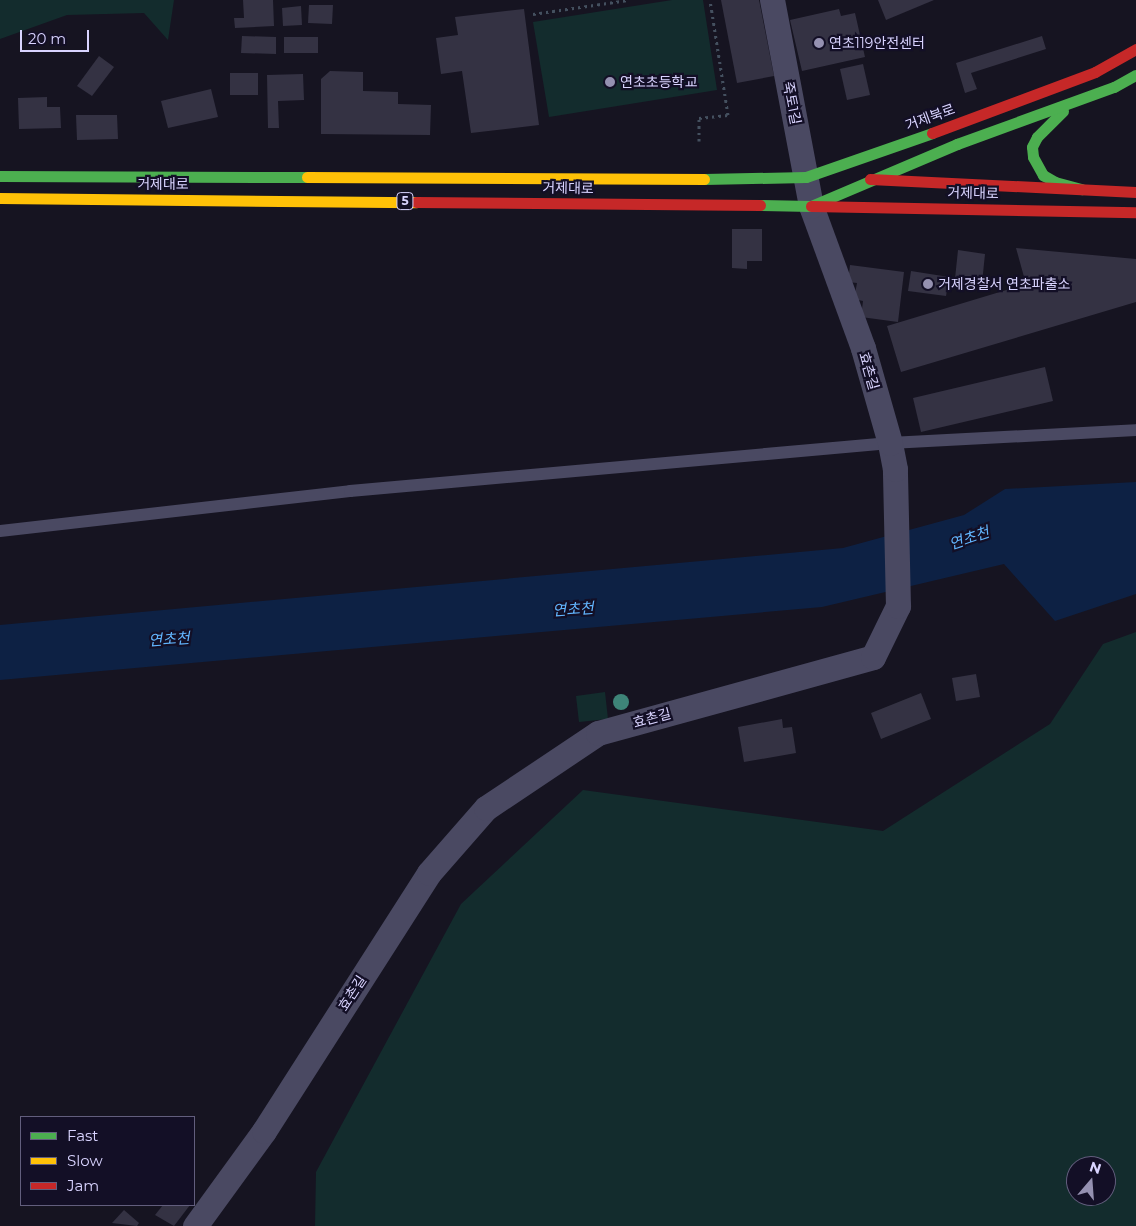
<!DOCTYPE html>
<meta charset="utf-8">
<style>
body{margin:0}
#map{position:relative;width:1136px;height:1226px;overflow:hidden;background:#161421;font-family:Montserrat,"Noto Sans KR",sans-serif}
div>[style]{position:absolute}
.green>*{inset:0;background:#132c2d}
.water>*{inset:0;background:#0d2144}
.building>*{inset:0;background:#343243}
.path>*{height:3px;margin-top:-1.5px;transform-origin:0;background:repeating-linear-gradient(90deg,#44505f 0 2.5px,transparent 0 6.5px)}
.lane>*{height:12px;margin:-6px;padding:0 6px;transform-origin:6px;border-radius:6px;background:#4a4962}
.street>*{height:25px;margin:-12.5px;padding:0 12.5px;transform-origin:12.5px;border-radius:12.5px;background:#4a4962}
.fast>*{height:11px;margin:-5.5px;padding:0 5.5px;transform-origin:5.5px;border-radius:5.5px;background:#4caf50}
.slow>*{height:11px;margin:-5.5px;padding:0 5.5px;transform-origin:5.5px;border-radius:5.5px;background:#ffc107}
.jam>*{height:11px;margin:-5.5px;padding:0 5.5px;transform-origin:5.5px;border-radius:5.5px;background:#c62828}
.trees>*{width:16px;height:16px;margin:-8px;border-radius:50%;background:#3e8478}
.dots>*{width:14px;height:14px;translate:-50% -50%;box-sizing:border-box;border:2px solid #130f26;border-radius:50%}
span{translate:-50% -50%;white-space:nowrap;text-align:center;line-height:1.15;-webkit-text-stroke:4.5px #130f26;paint-order:stroke}
.shield-label span{padding:1px 4px;background:#130f26;border:1px solid;border-radius:4px;-webkit-text-stroke-width:0}
.shield-label{font-size:12px;color:#d9d4ff;font-weight:700}
.poi-label{font-size:14px;color:#d9d4ff}
.left{translate:0 -50%;text-align:left}
.street-label{font-size:14px;color:#d9d4ff}
.water-label{font-size:15px;color:#62b6ff;font-style:italic}
.legend{position:absolute;left:20px;top:1116px;width:175px;height:90px;box-sizing:border-box;background:#130f26;border:1px solid #625e7d;margin:0;padding:6px 9px;list-style:none;font-size:15px;color:#d9d4ff}
.legend li{display:flex;align-items:center;gap:10px;height:25px}
.legend b{width:25px;border:1px solid #625e7d}
.north{position:absolute;left:1066px;top:1156px;width:50px;height:50px;box-sizing:border-box;background:#130f26;border:1px solid #625e7d;border-radius:50%;rotate:18deg;font-size:14px;font-weight:700;line-height:20px;text-align:center;color:#d9d4ff}
.north::after{content:'';display:block;margin:auto;width:18px;height:22px;background:#9591b1;clip-path:polygon(50% 0,100% 100%,50% 72%,0 100%)}
.scale{position:absolute;left:20px;top:30px;width:69px;height:22px;box-sizing:border-box;border:2px solid #d9d4ff;border-top:0;padding-left:6px;font-size:15px;line-height:18px;white-space:nowrap;color:#d9d4ff;-webkit-text-stroke:4px #130f26;paint-order:stroke}
</style>
<div id="map">
<div class="green">
<div style="clip-path:polygon(0 0,174px 0,168px 40px,144px 13px,67px 15px,0 39px)"></div>
<div style="clip-path:polygon(672px 0,703px 0,717px 90px,549px 117px,533px 22px)"></div>
<div style="clip-path:polygon(evenodd,1136px 632px,1136px 1226px,315px 1226px,316px 1172px,461px 904px,583px 790px,883px 831px,1050px 724px,1103px 644px,1136px 632px,1076px 1166px,1106px 1166px,1106px 1196px,1076px 1196px,1076px 1166px)"></div>
<div style="clip-path:polygon(605px 692px,608px 719px,579px 722px,576px 696px)"></div>
</div>
<div class="water">
<div style="clip-path:polygon(1136px 482px,1136px 594px,1055px 621px,1004px 564px,822px 607px,0 680px,0 625px,843px 548px,964px 515px,1005px 489px)"></div>
</div>
<div class="building">
<div style="clip-path:polygon(243px 0,273px 0,274px 26px,235px 28px,234px 18px,244px 18px)"></div>
<div style="clip-path:polygon(721px 0,759px 0,774px 76px,737px 83px)"></div>
<div style="clip-path:polygon(878px 0,934px 0,886px 20px)"></div>
<div style="clip-path:polygon(309px 5px,333px 5px,332px 24px,308px 23px)"></div>
<div style="clip-path:polygon(301px 6px,302px 25px,283px 26px,282px 8px)"></div>
<div style="clip-path:polygon(524px 9px,539px 125px,471px 133px,462px 71px,441px 74px,436px 38px,458px 35px,455px 17px)"></div>
<div style="clip-path:polygon(839px 9px,841px 16px,855px 13px,865px 57px,802px 71px,790px 20px)"></div>
<div style="clip-path:polygon(242px 36px,276px 37px,276px 54px,241px 53px)"></div>
<div style="clip-path:polygon(1042px 36px,1046px 49px,971px 73px,977px 89px,965px 93px,956px 63px)"></div>
<div style="clip-path:polygon(284px 37px,318px 37px,318px 53px,284px 53px)"></div>
<div style="clip-path:polygon(99px 56px,114px 67px,92px 96px,77px 86px)"></div>
<div style="clip-path:polygon(863px 64px,870px 95px,847px 100px,840px 69px)"></div>
<div style="clip-path:polygon(330px 71px,363px 72px,363px 91px,398px 92px,398px 104px,431px 105px,430px 135px,321px 134px,321px 79px)"></div>
<div style="clip-path:polygon(230px 73px,258px 73px,258px 95px,230px 95px)"></div>
<div style="clip-path:polygon(303px 74px,304px 100px,278px 101px,279px 128px,268px 128px,267px 75px)"></div>
<div style="clip-path:polygon(211px 89px,218px 117px,168px 128px,161px 101px)"></div>
<div style="clip-path:polygon(47px 97px,47px 107px,60px 107px,61px 128px,19px 129px,18px 98px)"></div>
<div style="clip-path:polygon(76px 115px,117px 115px,118px 139px,77px 140px)"></div>
<div style="clip-path:polygon(732px 229px,762px 229px,762px 261px,747px 261px,747px 269px,732px 268px)"></div>
<div style="clip-path:polygon(1016px 248px,1136px 259px,1136px 302px,901px 372px,887px 326px,1026px 284px)"></div>
<div style="clip-path:polygon(958px 250px,985px 254px,982px 283px,955px 279px)"></div>
<div style="clip-path:polygon(850px 265px,904px 272px,898px 322px,861px 317px,863px 301px,854px 299px,857px 283px,848px 282px)"></div>
<div style="clip-path:polygon(911px 271px,949px 277px,946px 296px,908px 291px)"></div>
<div style="clip-path:polygon(1045px 367px,1053px 401px,921px 432px,913px 398px)"></div>
<div style="clip-path:polygon(976px 674px,980px 697px,956px 701px,952px 678px)"></div>
<div style="clip-path:polygon(921px 693px,931px 719px,881px 739px,871px 713px)"></div>
<div style="clip-path:polygon(782px 719px,783px 728px,792px 727px,796px 753px,744px 762px,738px 727px)"></div>
<div style="clip-path:polygon(163px 1205px,190px 1205px,174px 1226px,155px 1215px)"></div>
<div style="clip-path:polygon(124px 1210px,139px 1223px,137px 1226px,112px 1223px)"></div>
</div>
<div class="path">
<div style="left:533px;top:14px;width:96px;rotate:-8.4deg"></div>
<div style="left:699px;top:141px;width:23px;rotate:-90deg"></div>
<div style="left:699px;top:118px;width:29px;rotate:-6deg"></div>
<div style="left:728px;top:115px;width:116px;rotate:-98.9deg"></div>
</div>
<div class="lane">
<div style="left:0;top:531px;width:352px;rotate:-6.5deg"></div>
<div style="left:350px;top:491px;width:542px;rotate:-5.08deg"></div>
<div style="left:890px;top:443px;width:246px;rotate:-3deg"></div>
</div>
<div class="street">
<div style="left:195px;top:1226px;width:117px;rotate:-54deg"></div>
<div style="left:264px;top:1131px;width:306px;rotate:-57.4deg"></div>
<div style="left:429px;top:873px;width:86px;rotate:-48.8deg"></div>
<div style="left:486px;top:808px;width:135px;rotate:-33.8deg"></div>
<div style="left:598px;top:733px;width:285px;rotate:-15.4deg"></div>
<div style="left:873px;top:657px;width:57px;rotate:-63.9deg"></div>
<div style="left:898px;top:606px;width:137px;rotate:-91.3deg"></div>
<div style="left:895px;top:469px;width:26px;rotate:-101deg"></div>
<div style="left:890px;top:443px;width:99px;rotate:-105.9deg"></div>
<div style="left:863px;top:348px;width:151px;rotate:-110.1deg"></div>
<div style="left:811px;top:206px;width:210px;rotate:-100.7deg"></div>
</div>
<div class="fast">
<div style="left:1063px;top:111px;width:37px;rotate:135deg"></div>
<div style="left:1037px;top:137px;width:11px;rotate:117deg"></div>
<div style="left:1032px;top:147px;width:10px;rotate:84deg"></div>
<div style="left:1033px;top:157px;width:21px;rotate:61deg"></div>
<div style="left:1043px;top:175px;width:14px;rotate:30deg"></div>
<div style="left:1055px;top:182px;width:28px;rotate:15deg"></div>
<div style="left:0;top:176px;width:307px;rotate:0.2deg"></div>
<div style="left:704px;top:179px;width:102px;rotate:-1.1deg"></div>
<div style="left:806px;top:177px;width:133px;rotate:-19.2deg"></div>
<div style="left:760px;top:205px;width:51px;rotate:1.1deg"></div>
<div style="left:811px;top:206px;width:159px;rotate:-23deg"></div>
<div style="left:957px;top:144px;width:167px;rotate:-20deg"></div>
<div style="left:1114px;top:87px;width:25px;rotate:-29deg"></div>
</div>
<div class="slow">
<div style="left:307px;top:177px;width:397px;rotate:0.3deg"></div>
<div style="left:0;top:198px;width:416px;rotate:0.6deg"></div>
</div>
<div class="jam">
<div style="left:932px;top:133px;width:174px;rotate:-20.5deg"></div>
<div style="left:1095px;top:72px;width:47px;rotate:-29.3deg"></div>
<div style="left:870px;top:179px;width:266px;rotate:2.8deg"></div>
<div style="left:416px;top:202px;width:344px;rotate:0.5deg"></div>
<div style="left:811px;top:206px;width:325px;rotate:1.1deg"></div>
</div>
<div class="trees">
<div style="left:621px;top:702px"></div>
</div>
<div class="dots">
<div style="left:819px;top:43px;background:#9591b1"></div>
<div style="left:610px;top:82px;background:#9591b1"></div>
<div style="left:928px;top:284px;background:#9591b1"></div>
</div>
<div class="shield-label">
<span style="left:405px;top:201px">5</span>
</div>
<div class="poi-label">
<span class="left" style="left:829px;top:43px">연초119안전센터</span>
<span class="left" style="left:620px;top:82px">연초초등학교</span>
<span class="left" style="left:938px;top:284px">거제경찰서 연초파출소</span>
</div>
<div class="street-label">
<span style="left:792px;top:103px;rotate:79deg">죽토1길</span>
<span style="left:930px;top:117px;rotate:-20deg">거제북로</span>
<span style="left:163px;top:184px">거제대로</span>
<span style="left:568px;top:188px;rotate:1deg">거제대로</span>
<span style="left:973px;top:193px;rotate:1deg">거제대로</span>
<span style="left:869px;top:371px;rotate:74deg">효촌길</span>
<span style="left:652px;top:718px;rotate:-15deg">효촌길</span>
<span style="left:352px;top:993px;rotate:-57deg">효촌길</span>
</div>
<div class="water-label">
<span style="left:969px;top:538px;rotate:-19deg">연초천</span>
<span style="left:573px;top:609px;rotate:-4deg">연초천</span>
<span style="left:169px;top:639px;rotate:-4deg">연초천</span>
</div>
<ul class="legend">
<li><b style="height:6px;background:#4caf50"></b>Fast</li>
<li><b style="height:6px;background:#ffc107"></b>Slow</li>
<li><b style="height:6px;background:#c62828"></b>Jam</li>
</ul>
<div class="north">N</div>
<div class="scale">20 m</div>
</div>
